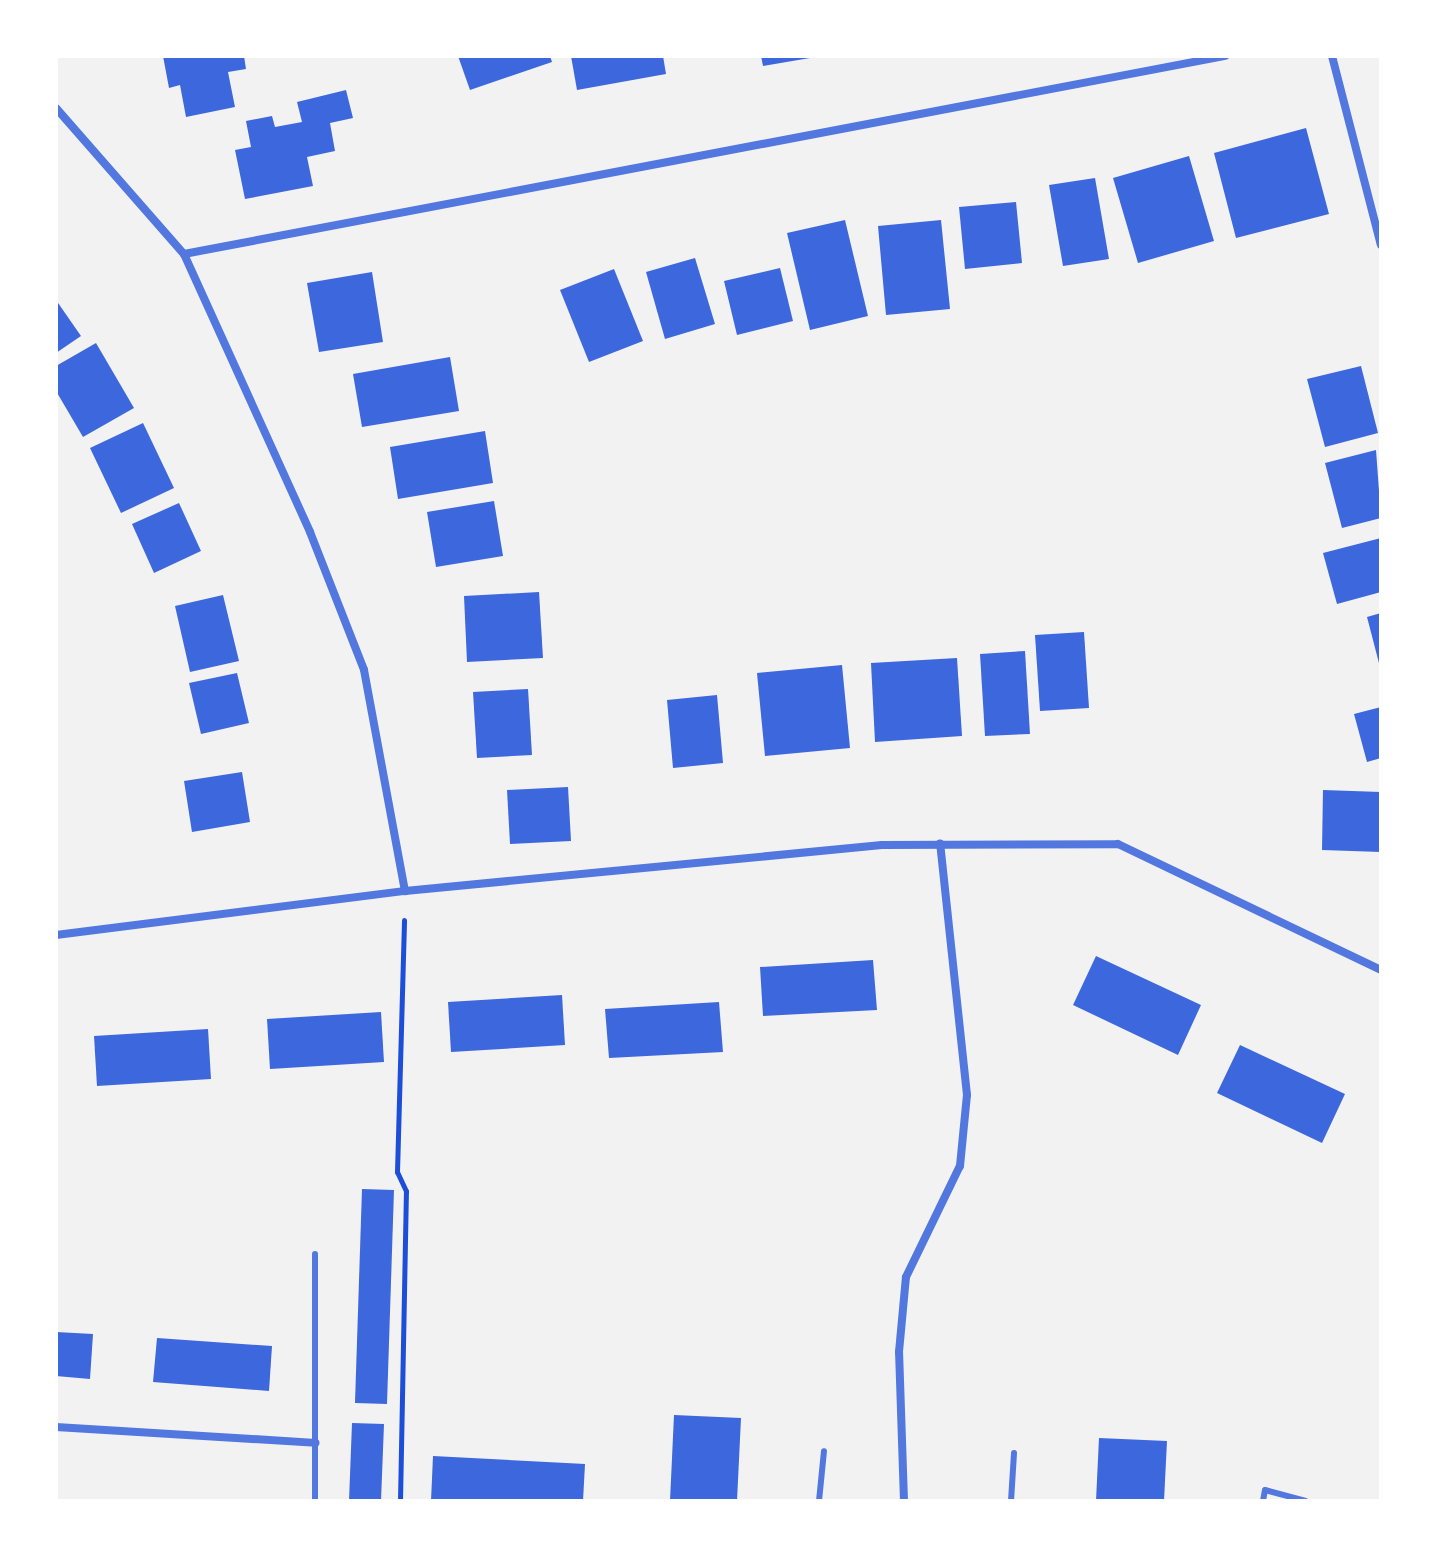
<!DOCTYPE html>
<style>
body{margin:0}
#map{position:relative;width:1437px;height:1557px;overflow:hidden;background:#f2f2f2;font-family:"Golos Text",sans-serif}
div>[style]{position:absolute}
.building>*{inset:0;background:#3d67dc}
.path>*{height:5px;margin:-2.5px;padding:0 2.5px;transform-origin:2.5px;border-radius:2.5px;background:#1d4ed8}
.service>*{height:6px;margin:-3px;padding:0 3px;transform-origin:3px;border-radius:3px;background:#5277de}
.minor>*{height:8px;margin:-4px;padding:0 4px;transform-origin:4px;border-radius:4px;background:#5277de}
span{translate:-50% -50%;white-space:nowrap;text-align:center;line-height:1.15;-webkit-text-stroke:6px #fff;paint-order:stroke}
.frame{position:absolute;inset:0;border:58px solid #fff;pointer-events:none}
</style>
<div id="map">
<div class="building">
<div style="clip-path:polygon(163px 56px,244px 56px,246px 69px,228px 72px,235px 107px,186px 117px,180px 85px,169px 88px)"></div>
<div style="clip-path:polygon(458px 56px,550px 56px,552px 62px,470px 90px)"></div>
<div style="clip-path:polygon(571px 56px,663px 56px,666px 74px,577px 90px)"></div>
<div style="clip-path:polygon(761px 56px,810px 56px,810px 58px,763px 66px)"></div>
<div style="clip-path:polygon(346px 90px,353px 118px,330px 123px,335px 151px,307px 157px,313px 186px,245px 199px,235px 150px,251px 147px,246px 121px,272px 116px,275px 127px,302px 122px,297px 102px)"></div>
<div style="clip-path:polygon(1306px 128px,1329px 214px,1236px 238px,1214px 153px)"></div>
<div style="clip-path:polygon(1189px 156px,1214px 241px,1138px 263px,1113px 178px)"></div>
<div style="clip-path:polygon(1095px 178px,1109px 259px,1063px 266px,1049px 185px)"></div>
<div style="clip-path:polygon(1016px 202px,1022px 263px,965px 269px,959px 207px)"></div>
<div style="clip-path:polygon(845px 220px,868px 316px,810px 330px,787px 233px)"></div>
<div style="clip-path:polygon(941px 220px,950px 309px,886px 315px,878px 226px)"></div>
<div style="clip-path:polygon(695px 258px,715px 324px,665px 339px,646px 272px)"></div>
<div style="clip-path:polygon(780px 268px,793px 321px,737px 335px,724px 281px)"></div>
<div style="clip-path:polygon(614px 269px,643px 341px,589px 362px,560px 290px)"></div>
<div style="clip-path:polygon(372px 272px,383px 342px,319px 352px,307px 283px)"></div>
<div style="clip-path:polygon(56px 300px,81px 336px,56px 353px)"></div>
<div style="clip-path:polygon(96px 343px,134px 408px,83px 437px,56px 391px,56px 366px)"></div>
<div style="clip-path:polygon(450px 357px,459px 411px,362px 427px,353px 374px)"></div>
<div style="clip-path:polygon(1361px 366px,1378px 433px,1325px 447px,1307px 379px)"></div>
<div style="clip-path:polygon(143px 423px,174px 488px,121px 513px,90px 448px)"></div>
<div style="clip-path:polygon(485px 431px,493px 483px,398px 499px,390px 447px)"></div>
<div style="clip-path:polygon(1376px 450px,1381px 518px,1342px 528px,1325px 463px)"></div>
<div style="clip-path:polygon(494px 501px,503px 556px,436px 567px,427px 512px)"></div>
<div style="clip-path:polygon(179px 503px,201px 551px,154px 573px,132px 524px)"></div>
<div style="clip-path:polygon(1381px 538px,1381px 592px,1337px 604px,1323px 553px)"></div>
<div style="clip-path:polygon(539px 592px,543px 658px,467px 662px,464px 596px)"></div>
<div style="clip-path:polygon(223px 595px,239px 661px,190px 672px,175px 606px)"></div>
<div style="clip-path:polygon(1381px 613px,1381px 667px,1380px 667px,1367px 617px)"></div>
<div style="clip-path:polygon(1084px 632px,1089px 708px,1040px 711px,1035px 635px)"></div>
<div style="clip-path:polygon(1025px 651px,1030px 734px,985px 736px,980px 654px)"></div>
<div style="clip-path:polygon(957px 658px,962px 736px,875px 742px,871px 663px)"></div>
<div style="clip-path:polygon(842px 665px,850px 748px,765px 756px,757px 673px)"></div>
<div style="clip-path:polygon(237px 673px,249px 723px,201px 734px,189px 683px)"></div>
<div style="clip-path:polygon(528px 689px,532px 755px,477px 758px,473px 692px)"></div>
<div style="clip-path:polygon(717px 695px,723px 763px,673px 768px,667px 700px)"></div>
<div style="clip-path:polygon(1381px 707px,1381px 758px,1367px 762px,1354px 714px)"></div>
<div style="clip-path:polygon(242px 772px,250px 822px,192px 832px,184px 781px)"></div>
<div style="clip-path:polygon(568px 787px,571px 841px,510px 844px,507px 790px)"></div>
<div style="clip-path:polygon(1323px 790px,1381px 792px,1381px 852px,1322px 850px)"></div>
<div style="clip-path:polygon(1096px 956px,1201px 1005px,1178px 1055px,1073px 1005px)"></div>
<div style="clip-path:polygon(873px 960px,877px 1010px,763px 1016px,760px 967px)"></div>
<div style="clip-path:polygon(562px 995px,565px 1045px,451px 1052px,448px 1002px)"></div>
<div style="clip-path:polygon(719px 1002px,723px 1052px,609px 1058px,605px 1009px)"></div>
<div style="clip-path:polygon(381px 1012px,384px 1062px,270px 1069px,267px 1019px)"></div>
<div style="clip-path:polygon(208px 1029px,211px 1079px,97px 1086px,94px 1036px)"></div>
<div style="clip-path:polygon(1240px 1045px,1345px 1094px,1322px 1143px,1217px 1093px)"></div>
<div style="clip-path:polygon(362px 1189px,394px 1190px,387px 1404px,355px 1403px)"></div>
<div style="clip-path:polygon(56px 1332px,93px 1334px,90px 1379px,56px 1376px)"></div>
<div style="clip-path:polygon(157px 1338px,272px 1346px,269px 1391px,153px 1382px)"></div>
<div style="clip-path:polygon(674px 1415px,741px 1418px,737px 1501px,670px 1501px)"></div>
<div style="clip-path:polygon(352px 1423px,384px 1424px,381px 1501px,349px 1501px)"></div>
<div style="clip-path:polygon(1099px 1438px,1167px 1441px,1164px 1501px,1096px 1501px)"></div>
<div style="clip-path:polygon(433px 1456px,585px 1464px,583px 1501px,431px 1501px)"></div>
</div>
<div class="path">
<div style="left:400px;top:1501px;width:310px;rotate:-88.9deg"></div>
<div style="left:406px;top:1191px;width:21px;rotate:-115deg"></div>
<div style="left:397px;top:1172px;width:252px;rotate:-88.4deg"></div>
</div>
<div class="service">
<div style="left:315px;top:1501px;width:247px;rotate:-90deg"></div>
<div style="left:819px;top:1501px;width:50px;rotate:-84.3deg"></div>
<div style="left:1011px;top:1501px;width:48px;rotate:-86.4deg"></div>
<div style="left:1263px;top:1501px;width:11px;rotate:-80deg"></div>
<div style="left:1265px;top:1490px;width:42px;rotate:15deg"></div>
</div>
<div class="minor">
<div style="left:1332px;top:56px;width:195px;rotate:75.5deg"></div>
<div style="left:56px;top:108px;width:194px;rotate:48.8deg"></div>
<div style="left:184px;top:254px;width:305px;rotate:65.6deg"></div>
<div style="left:310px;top:532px;width:148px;rotate:68.6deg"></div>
<div style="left:364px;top:670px;width:225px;rotate:79.5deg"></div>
<div style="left:184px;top:254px;width:1060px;rotate:-10.77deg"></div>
<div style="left:56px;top:935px;width:352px;rotate:-7.2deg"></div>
<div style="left:405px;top:891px;width:479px;rotate:-5.5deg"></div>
<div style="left:882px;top:845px;width:236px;rotate:-0.2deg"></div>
<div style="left:1118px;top:844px;width:292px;rotate:25.6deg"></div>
<div style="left:56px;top:1427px;width:260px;rotate:3.5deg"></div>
<div style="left:904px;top:1501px;width:149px;rotate:-91.9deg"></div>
<div style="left:899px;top:1352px;width:75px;rotate:-84.7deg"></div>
<div style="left:906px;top:1277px;width:123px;rotate:-64.1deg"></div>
<div style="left:960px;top:1166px;width:71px;rotate:-84.4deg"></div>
<div style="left:967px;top:1095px;width:253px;rotate:-96.1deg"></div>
</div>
<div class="frame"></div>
</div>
